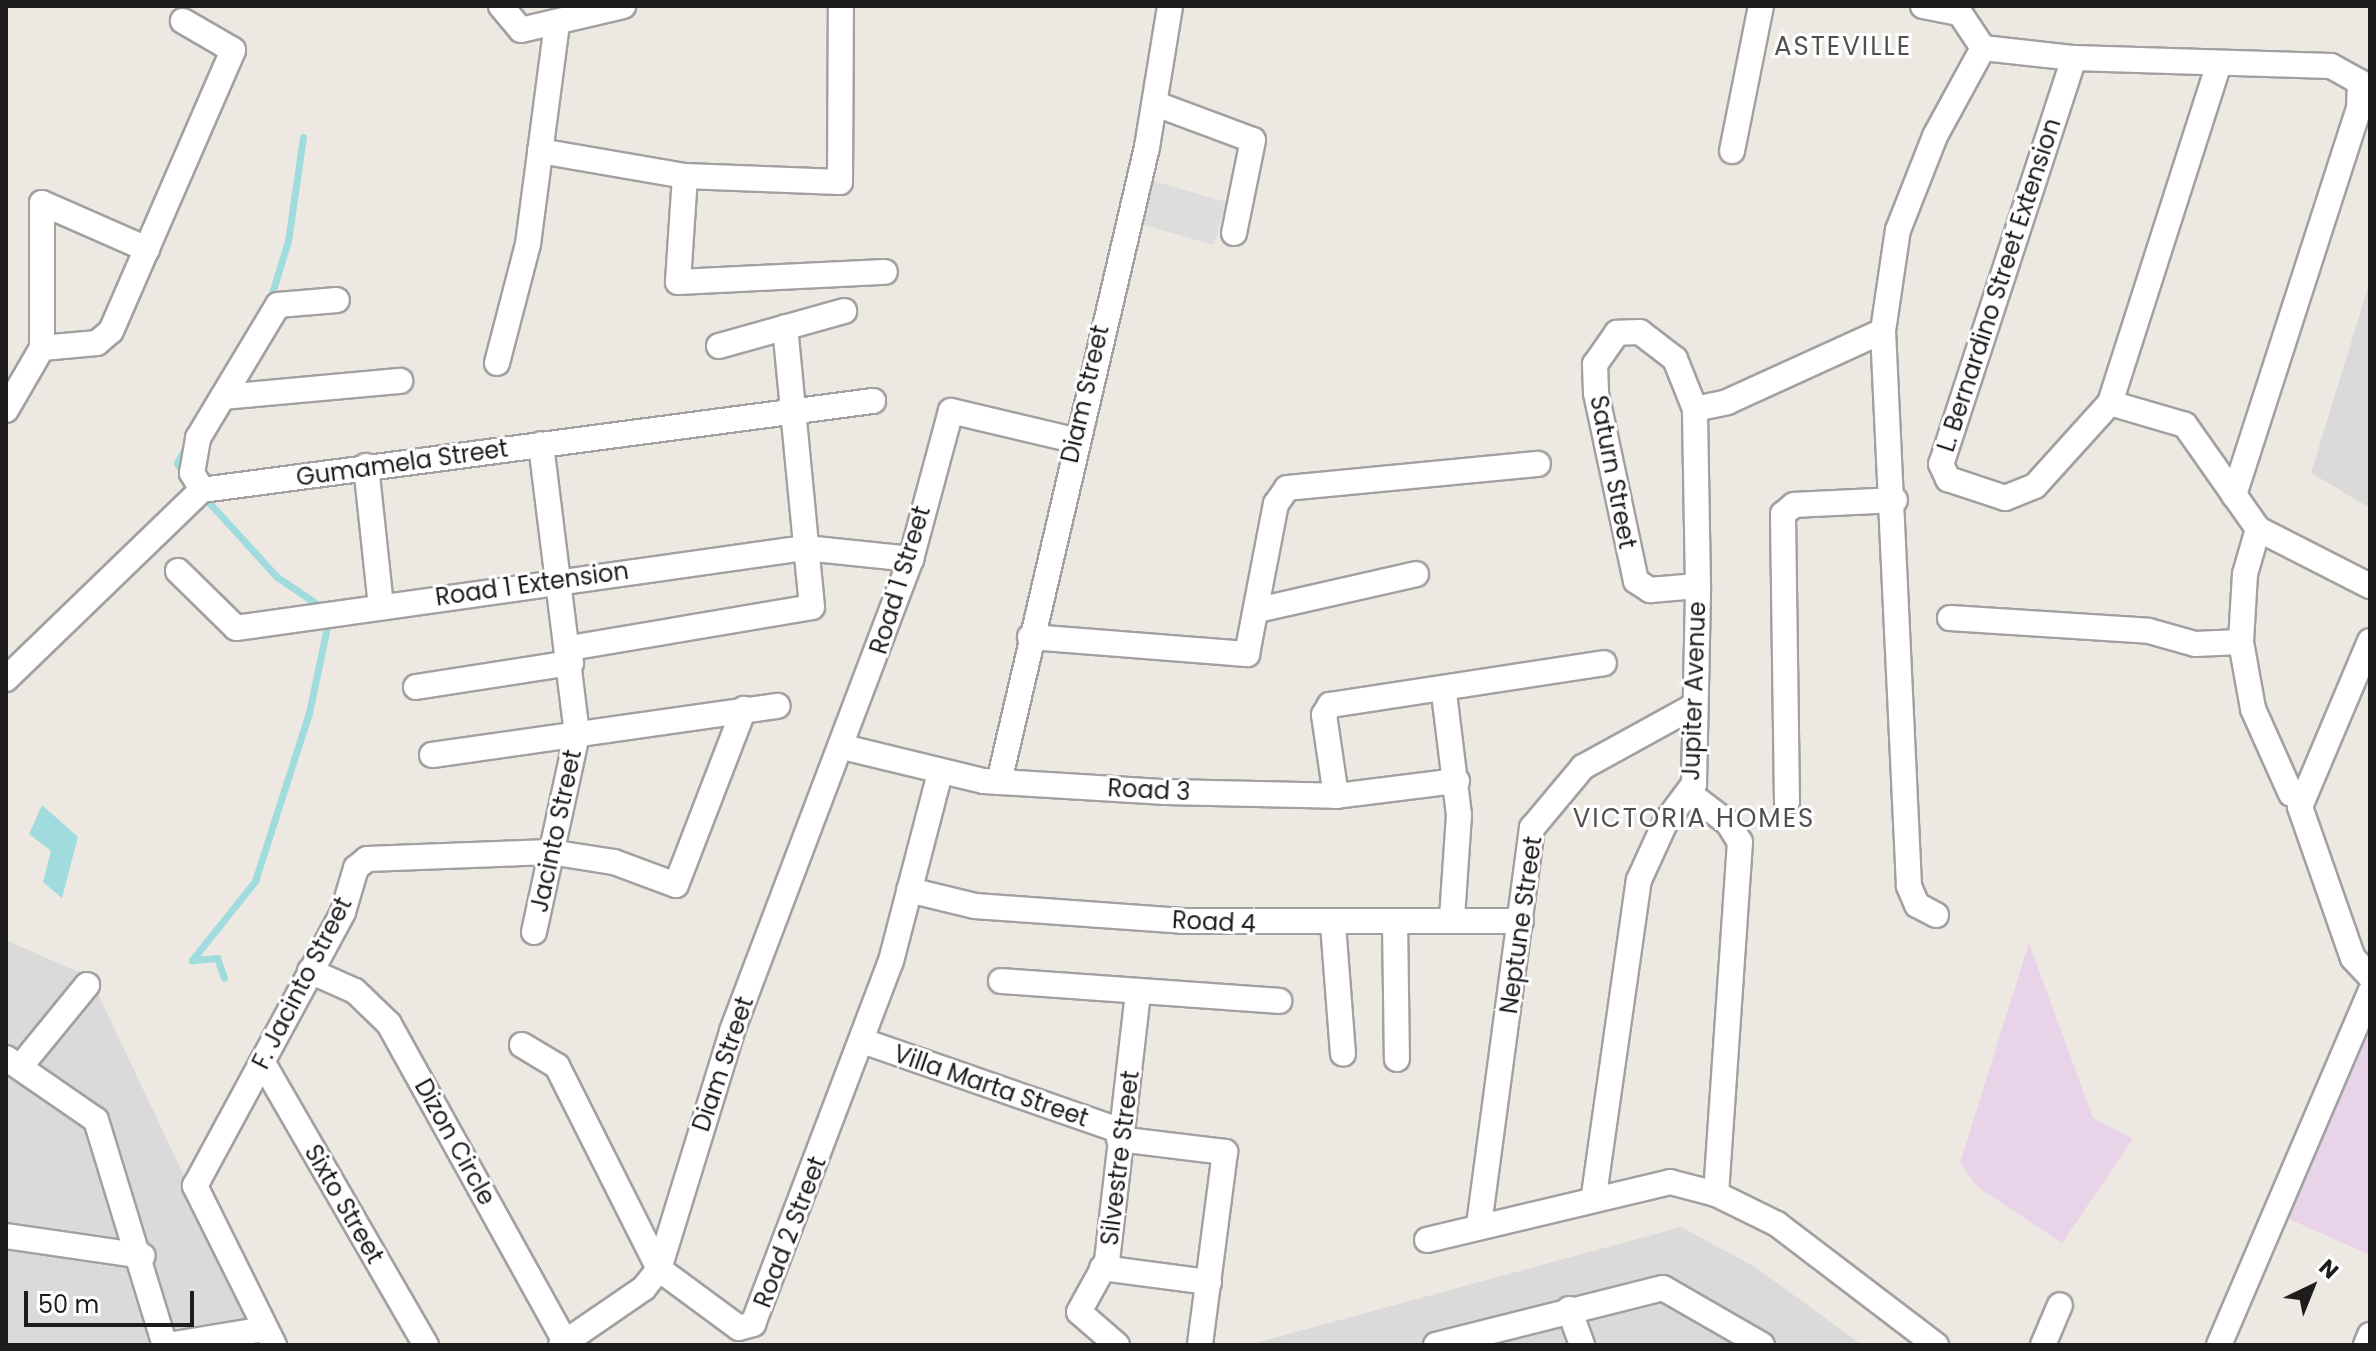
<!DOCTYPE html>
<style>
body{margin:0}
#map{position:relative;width:2376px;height:1351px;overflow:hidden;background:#eee8e2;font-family:Poppins,sans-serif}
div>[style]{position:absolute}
.residential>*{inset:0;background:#dbdada}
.industrial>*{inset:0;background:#e8d3e8}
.parking>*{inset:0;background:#ddd}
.water>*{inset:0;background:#a0dcde}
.stream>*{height:7px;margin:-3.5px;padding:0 3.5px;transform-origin:3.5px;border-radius:3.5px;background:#a0dcde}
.roads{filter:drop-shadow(2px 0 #a1a1a1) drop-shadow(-2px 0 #a1a1a1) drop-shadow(0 2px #a1a1a1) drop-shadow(0 -2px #a1a1a1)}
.minor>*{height:24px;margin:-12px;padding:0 12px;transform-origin:12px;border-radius:12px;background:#fff}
span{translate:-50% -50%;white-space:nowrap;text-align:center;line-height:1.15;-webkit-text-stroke:6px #fff;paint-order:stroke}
.street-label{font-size:24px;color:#1d1d1d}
.neighbourhood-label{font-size:26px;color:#505050;letter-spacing:2px}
.frame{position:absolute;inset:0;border:8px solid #1d1d1d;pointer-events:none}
.north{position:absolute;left:2272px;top:1247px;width:80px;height:80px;-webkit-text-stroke:6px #fff;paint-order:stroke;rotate:43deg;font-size:22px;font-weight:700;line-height:32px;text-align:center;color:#1d1d1d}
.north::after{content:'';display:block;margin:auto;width:28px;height:36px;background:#1d1d1d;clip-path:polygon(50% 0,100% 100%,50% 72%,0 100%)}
.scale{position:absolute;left:24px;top:1291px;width:170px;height:36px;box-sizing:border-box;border:4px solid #1d1d1d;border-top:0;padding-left:10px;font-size:24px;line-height:28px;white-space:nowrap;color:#1d1d1d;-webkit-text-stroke:6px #fff;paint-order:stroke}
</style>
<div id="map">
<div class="residential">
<div style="clip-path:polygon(2370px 281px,2370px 508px,2311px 473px)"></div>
<div style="clip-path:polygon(6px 940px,85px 975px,98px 994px,264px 1345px,6px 1345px)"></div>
<div style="clip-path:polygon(1681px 1227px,1755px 1267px,1862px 1345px,1248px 1345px)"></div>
</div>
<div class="industrial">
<div style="clip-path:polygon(2029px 943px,2093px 1118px,2133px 1139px,2062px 1243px,1978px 1187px,1960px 1163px)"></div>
<div style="clip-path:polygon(2370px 1019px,2370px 1255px,2287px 1218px)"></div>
</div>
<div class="parking">
<div style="clip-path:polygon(1150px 180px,1226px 202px,1214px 245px,1137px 223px)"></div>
</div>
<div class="water">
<div style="clip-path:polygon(42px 805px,78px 837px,62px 898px,43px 882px,51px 851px,29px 834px)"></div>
</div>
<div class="stream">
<div style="left:269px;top:303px;width:65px;rotate:-73deg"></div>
<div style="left:288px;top:241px;width:105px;rotate:-81.8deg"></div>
<div style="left:185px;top:476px;width:15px;rotate:-122deg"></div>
<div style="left:177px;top:463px;width:21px;rotate:-61deg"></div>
<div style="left:205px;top:498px;width:107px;rotate:47.7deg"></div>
<div style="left:277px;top:577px;width:52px;rotate:34deg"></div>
<div style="left:224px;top:978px;width:21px;rotate:-109deg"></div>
<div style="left:217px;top:958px;width:25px;rotate:175deg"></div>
<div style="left:192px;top:960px;width:101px;rotate:-51.4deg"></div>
<div style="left:255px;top:881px;width:176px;rotate:-72.2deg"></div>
<div style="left:309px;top:713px;width:93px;rotate:-78.2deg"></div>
</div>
<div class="roads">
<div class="minor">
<div style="left:501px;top:6px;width:31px;rotate:50deg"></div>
<div style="left:521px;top:30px;width:105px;rotate:-13.2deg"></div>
<div style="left:1923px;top:6px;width:36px;rotate:11deg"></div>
<div style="left:1955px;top:6px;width:50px;rotate:56.3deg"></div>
<div style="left:1983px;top:48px;width:92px;rotate:6.3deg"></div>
<div style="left:2074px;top:58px;width:257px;rotate:1.8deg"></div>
<div style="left:2331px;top:66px;width:33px;rotate:29deg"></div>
<div style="left:2360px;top:82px;width:26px;rotate:92deg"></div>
<div style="left:2359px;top:108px;width:407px;rotate:107.9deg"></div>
<div style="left:2074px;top:58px;width:427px;rotate:108.1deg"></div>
<div style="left:1941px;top:464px;width:17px;rotate:65deg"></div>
<div style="left:1948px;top:479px;width:60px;rotate:18.4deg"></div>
<div style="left:2005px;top:498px;width:32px;rotate:-22deg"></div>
<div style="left:2035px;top:486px;width:112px;rotate:-47.9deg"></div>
<div style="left:2110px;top:403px;width:356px;rotate:-72.2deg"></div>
<div style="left:1156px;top:104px;width:103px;rotate:20.4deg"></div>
<div style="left:1253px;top:140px;width:95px;rotate:101.5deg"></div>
<div style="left:540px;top:151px;width:147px;rotate:9.8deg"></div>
<div style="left:685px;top:176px;width:155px;rotate:2.2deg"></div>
<div style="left:840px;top:182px;width:176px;rotate:-89.7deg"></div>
<div style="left:1732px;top:151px;width:148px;rotate:-78.7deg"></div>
<div style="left:685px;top:176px;width:106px;rotate:93.8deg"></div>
<div style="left:678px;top:282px;width:207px;rotate:-2.8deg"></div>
<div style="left:719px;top:346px;width:130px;rotate:-15.6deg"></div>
<div style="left:42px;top:348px;width:145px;rotate:-90deg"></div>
<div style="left:42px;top:203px;width:115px;rotate:23.7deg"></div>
<div style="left:497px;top:363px;width:123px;rotate:-75.4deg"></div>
<div style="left:528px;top:244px;width:222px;rotate:-82.5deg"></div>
<div style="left:223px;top:397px;width:178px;rotate:-5.2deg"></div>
<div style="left:2110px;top:403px;width:78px;rotate:16.3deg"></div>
<div style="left:2185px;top:425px;width:127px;rotate:54.9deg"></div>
<div style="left:2258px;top:529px;width:126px;rotate:27deg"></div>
<div style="left:1695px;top:409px;width:33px;rotate:-12deg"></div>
<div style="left:1727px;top:402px;width:171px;rotate:-24.5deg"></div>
<div style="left:6px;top:410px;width:72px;rotate:-59.9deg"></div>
<div style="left:42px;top:348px;width:55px;rotate:-5.2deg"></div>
<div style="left:97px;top:343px;width:18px;rotate:-41deg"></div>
<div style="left:111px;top:331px;width:306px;rotate:-66.5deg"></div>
<div style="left:233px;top:50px;width:58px;rotate:-149.9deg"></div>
<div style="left:366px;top:466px;width:141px;rotate:83.9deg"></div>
<div style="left:202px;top:490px;width:20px;rotate:-120deg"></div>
<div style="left:192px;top:473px;width:36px;rotate:-80deg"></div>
<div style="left:198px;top:438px;width:155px;rotate:-59deg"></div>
<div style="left:278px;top:305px;width:59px;rotate:-4.8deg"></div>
<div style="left:2258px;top:529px;width:47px;rotate:106.1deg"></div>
<div style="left:2245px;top:574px;width:68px;rotate:93.4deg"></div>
<div style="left:2241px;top:642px;width:68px;rotate:79.8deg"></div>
<div style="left:2253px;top:709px;width:93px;rotate:65.9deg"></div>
<div style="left:178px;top:571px;width:81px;rotate:44.5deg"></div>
<div style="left:236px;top:628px;width:575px;rotate:-8deg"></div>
<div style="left:805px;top:548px;width:107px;rotate:5.9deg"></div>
<div style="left:1258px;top:610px;width:162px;rotate:-12.8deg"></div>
<div style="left:1950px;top:618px;width:199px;rotate:3.7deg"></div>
<div style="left:2149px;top:631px;width:48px;rotate:15.8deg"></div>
<div style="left:2195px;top:644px;width:46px;rotate:-2.5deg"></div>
<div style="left:1030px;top:637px;width:218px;rotate:4.5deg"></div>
<div style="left:1247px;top:654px;width:153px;rotate:-79.1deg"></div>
<div style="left:1276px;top:504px;width:19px;rotate:-55deg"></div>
<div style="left:1287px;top:488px;width:252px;rotate:-5.5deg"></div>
<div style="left:2370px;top:641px;width:180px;rotate:112.9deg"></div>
<div style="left:2300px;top:807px;width:160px;rotate:70.7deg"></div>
<div style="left:2353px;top:958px;width:25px;rotate:47deg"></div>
<div style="left:570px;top:648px;width:245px;rotate:-9.6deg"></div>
<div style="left:812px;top:607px;width:281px;rotate:-95.5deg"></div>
<div style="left:6px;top:679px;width:272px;rotate:-44deg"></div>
<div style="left:202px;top:490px;width:677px;rotate:-7.56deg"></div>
<div style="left:416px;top:687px;width:157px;rotate:-8.8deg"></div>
<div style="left:1444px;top:693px;width:123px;rotate:83deg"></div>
<div style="left:1459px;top:815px;width:103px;rotate:93.9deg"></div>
<div style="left:843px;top:747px;width:145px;rotate:13.6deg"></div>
<div style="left:984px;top:781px;width:182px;rotate:3.5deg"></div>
<div style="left:1166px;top:792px;width:170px;rotate:1.3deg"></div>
<div style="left:1336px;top:796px;width:122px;rotate:-7.1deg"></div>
<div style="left:432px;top:755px;width:349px;rotate:-8.1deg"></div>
<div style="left:999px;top:782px;width:652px;rotate:-76.88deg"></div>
<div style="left:1147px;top:147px;width:143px;rotate:-80.7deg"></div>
<div style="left:1690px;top:794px;width:48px;rotate:37.3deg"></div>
<div style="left:1728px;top:823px;width:22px;rotate:58deg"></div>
<div style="left:1740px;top:842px;width:353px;rotate:93.9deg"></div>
<div style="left:1336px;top:796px;width:82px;rotate:-98.4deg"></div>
<div style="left:1324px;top:715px;width:12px;rotate:-59deg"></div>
<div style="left:1330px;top:705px;width:277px;rotate:-8.7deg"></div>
<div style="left:1787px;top:802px;width:288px;rotate:-90.8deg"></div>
<div style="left:1783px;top:514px;width:14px;rotate:-39deg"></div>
<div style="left:1794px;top:505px;width:101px;rotate:-2.8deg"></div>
<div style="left:909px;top:890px;width:68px;rotate:13.6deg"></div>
<div style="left:975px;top:906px;width:208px;rotate:4.1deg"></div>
<div style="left:1182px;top:921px;width:339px"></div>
<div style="left:1936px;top:915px;width:21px;rotate:-152deg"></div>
<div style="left:1917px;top:905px;width:21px;rotate:-113deg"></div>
<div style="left:1909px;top:886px;width:556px;rotate:-92.68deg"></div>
<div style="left:1883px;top:331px;width:102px;rotate:-81.6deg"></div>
<div style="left:1898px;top:230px;width:101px;rotate:-68.5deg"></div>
<div style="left:1935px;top:136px;width:100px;rotate:-61.4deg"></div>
<div style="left:1395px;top:921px;width:138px;rotate:89.2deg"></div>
<div style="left:1333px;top:924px;width:130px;rotate:85.6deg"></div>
<div style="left:534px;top:932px;width:203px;rotate:-77.7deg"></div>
<div style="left:577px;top:734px;width:292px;rotate:-97.1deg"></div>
<div style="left:310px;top:971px;width:49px;rotate:24deg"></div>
<div style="left:355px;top:991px;width:47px;rotate:44.1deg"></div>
<div style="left:389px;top:1024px;width:367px;rotate:61deg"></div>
<div style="left:1001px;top:981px;width:279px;rotate:4.1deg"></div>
<div style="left:863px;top:1041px;width:271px;rotate:19.2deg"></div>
<div style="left:522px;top:1045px;width:41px;rotate:31deg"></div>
<div style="left:557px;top:1066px;width:227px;rotate:63.3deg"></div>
<div style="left:659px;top:1269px;width:99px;rotate:36.4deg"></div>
<div style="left:739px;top:1328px;width:15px;rotate:-16deg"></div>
<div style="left:753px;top:1324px;width:388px;rotate:-69.2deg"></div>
<div style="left:891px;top:961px;width:194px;rotate:-75.4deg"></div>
<div style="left:6px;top:1058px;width:109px;rotate:34.6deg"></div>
<div style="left:96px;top:1120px;width:235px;rotate:73deg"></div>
<div style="left:263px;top:1063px;width:326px;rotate:60deg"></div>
<div style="left:20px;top:1067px;width:106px;rotate:-50.7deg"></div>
<div style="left:1119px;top:1139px;width:107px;rotate:7deg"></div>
<div style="left:1225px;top:1152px;width:195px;rotate:97.4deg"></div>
<div style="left:1594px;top:1195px;width:318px;rotate:-81.9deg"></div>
<div style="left:1639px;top:880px;width:63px;rotate:-65.5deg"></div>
<div style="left:1665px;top:823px;width:49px;rotate:-53.4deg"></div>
<div style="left:1694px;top:784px;width:198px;rotate:-88.8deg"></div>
<div style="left:1698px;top:586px;width:177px;rotate:-91deg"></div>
<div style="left:1695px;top:409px;width:54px;rotate:-111.8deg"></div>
<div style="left:1675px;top:359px;width:44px;rotate:-142.4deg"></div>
<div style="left:1640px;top:332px;width:23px;rotate:178deg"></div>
<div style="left:1617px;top:333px;width:38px;rotate:125deg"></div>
<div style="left:1595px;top:364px;width:29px;rotate:88deg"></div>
<div style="left:1596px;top:393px;width:192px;rotate:78deg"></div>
<div style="left:1636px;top:581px;width:17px;rotate:33deg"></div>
<div style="left:1650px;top:590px;width:48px;rotate:-4.8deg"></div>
<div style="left:1479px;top:1225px;width:401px;rotate:-82.4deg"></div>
<div style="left:1532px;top:828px;width:80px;rotate:-50.1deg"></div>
<div style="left:1583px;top:767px;width:124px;rotate:-28.8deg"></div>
<div style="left:6px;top:1236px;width:138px;rotate:8.3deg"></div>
<div style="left:1427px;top:1240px;width:250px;rotate:-13.4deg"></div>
<div style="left:1670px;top:1182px;width:48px;rotate:14.6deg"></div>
<div style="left:1716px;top:1194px;width:68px;rotate:26.2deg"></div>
<div style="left:1777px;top:1224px;width:200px;rotate:37.3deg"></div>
<div style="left:1102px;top:1268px;width:108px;rotate:7.5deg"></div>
<div style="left:1569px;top:1309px;width:38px;rotate:70deg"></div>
<div style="left:168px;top:1345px;width:98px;rotate:-9.4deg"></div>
<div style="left:274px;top:1345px;width:178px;rotate:-116.4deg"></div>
<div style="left:195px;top:1186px;width:311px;rotate:-61.6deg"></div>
<div style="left:343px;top:912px;width:46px;rotate:-73.5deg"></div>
<div style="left:356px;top:868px;width:14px;rotate:-39deg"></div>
<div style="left:367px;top:859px;width:183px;rotate:-2.2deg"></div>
<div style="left:550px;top:852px;width:65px;rotate:8.9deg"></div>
<div style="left:614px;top:862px;width:66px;rotate:20.4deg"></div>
<div style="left:676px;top:885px;width:189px;rotate:-68.9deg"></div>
<div style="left:561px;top:1345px;width:101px;rotate:-34.5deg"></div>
<div style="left:644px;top:1288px;width:24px;rotate:-52deg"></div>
<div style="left:659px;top:1269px;width:249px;rotate:-72.9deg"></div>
<div style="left:732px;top:1031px;width:505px;rotate:-69.23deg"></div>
<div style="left:911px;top:559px;width:153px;rotate:-74.9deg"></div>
<div style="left:951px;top:411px;width:126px;rotate:13.3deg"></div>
<div style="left:1117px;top:1345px;width:50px;rotate:-139deg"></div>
<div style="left:1079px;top:1312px;width:58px;rotate:-61.2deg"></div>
<div style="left:1107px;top:1261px;width:270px;rotate:-83.4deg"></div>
<div style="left:1436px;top:1345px;width:234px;rotate:-14.1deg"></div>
<div style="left:1663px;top:1288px;width:114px;rotate:29.9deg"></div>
<div style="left:2043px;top:1345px;width:43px;rotate:-67deg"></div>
<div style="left:2219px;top:1345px;width:384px;rotate:-66.8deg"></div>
<div style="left:2366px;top:1345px;width:11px;rotate:-68deg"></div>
</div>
</div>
<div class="street-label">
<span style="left:1999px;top:285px;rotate:-72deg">L. Bernardino Street Extension</span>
<span style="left:1085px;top:394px;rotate:-77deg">Diam Street</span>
<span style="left:402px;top:463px;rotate:-8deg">Gumamela Street</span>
<span style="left:1613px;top:472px;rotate:79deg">Saturn Street</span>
<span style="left:900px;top:580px;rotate:-73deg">Road 1 Street</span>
<span style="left:532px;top:584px;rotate:-8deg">Road 1 Extension</span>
<span style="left:1694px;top:691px;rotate:-88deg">Jupiter Avenue</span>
<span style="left:1149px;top:790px;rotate:3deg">Road 3</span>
<span style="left:556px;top:831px;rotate:-78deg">Jacinto Street</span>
<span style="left:1214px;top:922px;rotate:3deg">Road 4</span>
<span style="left:1521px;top:925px;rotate:-82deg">Neptune Street</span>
<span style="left:302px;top:983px;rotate:-63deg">F. Jacinto Street</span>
<span style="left:723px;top:1064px;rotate:-71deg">Diam Street</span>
<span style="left:991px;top:1086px;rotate:19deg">Villa Marta Street</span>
<span style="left:455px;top:1142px;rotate:61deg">Dizon Circle</span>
<span style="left:1120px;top:1158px;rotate:-83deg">Silvestre Street</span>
<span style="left:344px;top:1204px;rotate:60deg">Sixto Street</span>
<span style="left:790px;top:1232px;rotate:-69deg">Road 2 Street</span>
</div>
<div class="neighbourhood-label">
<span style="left:1843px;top:47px">ASTEVILLE</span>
<span style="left:1694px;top:819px">VICTORIA HOMES</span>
</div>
<div class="frame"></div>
<div class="north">N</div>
<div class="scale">50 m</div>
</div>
